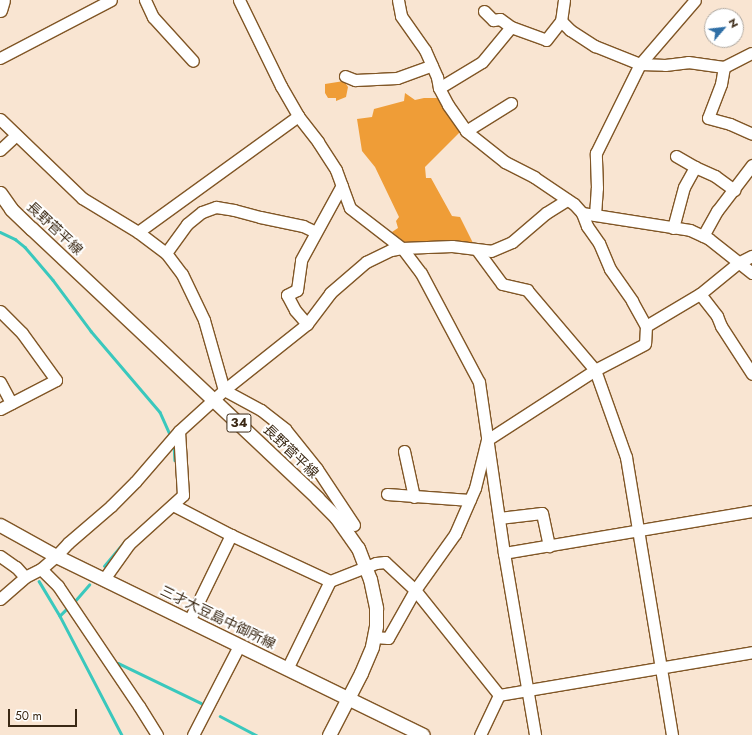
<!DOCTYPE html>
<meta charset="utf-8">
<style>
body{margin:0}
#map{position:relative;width:752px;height:735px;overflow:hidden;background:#f9e5d2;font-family:Jost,"Noto Sans JP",sans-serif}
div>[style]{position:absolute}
.forest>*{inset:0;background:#ef9d37}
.stream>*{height:2.5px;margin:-1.25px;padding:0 1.25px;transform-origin:1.25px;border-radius:1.25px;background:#3ac8bd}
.roads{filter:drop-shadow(1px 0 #805626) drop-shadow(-1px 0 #805626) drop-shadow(0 1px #805626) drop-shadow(0 -1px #805626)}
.minor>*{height:11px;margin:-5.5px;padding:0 5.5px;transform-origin:5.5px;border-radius:5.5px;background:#fff}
.major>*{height:13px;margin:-6.5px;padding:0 6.5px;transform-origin:6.5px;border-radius:6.5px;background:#fff}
span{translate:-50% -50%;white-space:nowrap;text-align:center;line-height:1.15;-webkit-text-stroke:4px #fff;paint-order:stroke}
.shield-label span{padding:1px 3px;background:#fff;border:1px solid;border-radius:3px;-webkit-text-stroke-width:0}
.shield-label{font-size:13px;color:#3a2814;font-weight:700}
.street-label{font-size:14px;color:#3a2814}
.north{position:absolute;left:704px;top:8px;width:40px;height:40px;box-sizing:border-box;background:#fff;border:1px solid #b0a9a1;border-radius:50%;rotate:62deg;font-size:11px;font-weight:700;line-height:16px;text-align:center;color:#3a2814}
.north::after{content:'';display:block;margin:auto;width:14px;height:18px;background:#2f6fa6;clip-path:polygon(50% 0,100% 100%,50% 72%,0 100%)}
.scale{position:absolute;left:8px;top:709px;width:69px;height:18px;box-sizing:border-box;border:2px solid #3a2814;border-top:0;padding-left:5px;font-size:12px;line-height:14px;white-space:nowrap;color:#3a2814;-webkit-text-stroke:3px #fff;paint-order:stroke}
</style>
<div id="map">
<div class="forest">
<div style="clip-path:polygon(344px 81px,348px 87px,346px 97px,336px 101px,336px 98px,328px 98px,325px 93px,325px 84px)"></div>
<div style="clip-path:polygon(405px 93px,415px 100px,424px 98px,439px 98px,462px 130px,425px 167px,426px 178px,431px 178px,452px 216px,460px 217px,473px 243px,407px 244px,392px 232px,398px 228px,396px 221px,399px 217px,375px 167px,362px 151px,357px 119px,372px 117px,374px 109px,404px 101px)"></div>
</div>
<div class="stream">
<div style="left:0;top:232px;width:17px;rotate:25deg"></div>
<div style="left:15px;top:239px;width:13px;rotate:39deg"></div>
<div style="left:25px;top:247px;width:43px;rotate:49.7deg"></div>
<div style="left:53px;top:280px;width:64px;rotate:53.3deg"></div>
<div style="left:91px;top:331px;width:106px;rotate:49.6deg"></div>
<div style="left:160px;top:412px;width:27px;rotate:66deg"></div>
<div style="left:174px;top:443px;width:17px;rotate:87deg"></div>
<div style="left:104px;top:566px;width:34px;rotate:-50deg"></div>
<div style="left:39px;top:581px;width:41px;rotate:59deg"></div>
<div style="left:74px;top:602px;width:23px;rotate:-49deg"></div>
<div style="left:66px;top:610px;width:8px;rotate:135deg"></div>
<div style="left:60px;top:616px;width:134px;rotate:62.5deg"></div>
<div style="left:118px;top:663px;width:92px;rotate:25.7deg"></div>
<div style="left:220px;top:716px;width:41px;rotate:27.8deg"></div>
</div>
<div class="roads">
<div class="minor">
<div style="left:145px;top:0;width:19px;rotate:65deg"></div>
<div style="left:153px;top:17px;width:59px;rotate:47.7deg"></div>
<div style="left:239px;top:0;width:96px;rotate:64deg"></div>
<div style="left:281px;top:86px;width:34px;rotate:60deg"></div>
<div style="left:298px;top:116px;width:33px;rotate:52deg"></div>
<div style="left:318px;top:142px;width:33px;rotate:57deg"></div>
<div style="left:336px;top:170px;width:40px;rotate:69.8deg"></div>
<div style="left:350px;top:208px;width:66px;rotate:37.6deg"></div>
<div style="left:402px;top:248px;width:31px;rotate:53deg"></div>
<div style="left:421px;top:273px;width:123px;rotate:62deg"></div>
<div style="left:479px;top:382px;width:173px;rotate:81.7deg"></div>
<div style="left:504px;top:553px;width:185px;rotate:80.3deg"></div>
<div style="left:398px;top:0;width:16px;rotate:79deg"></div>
<div style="left:401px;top:16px;width:42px;rotate:54.8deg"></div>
<div style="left:425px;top:50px;width:30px;rotate:66deg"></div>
<div style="left:437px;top:77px;width:11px;rotate:80deg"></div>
<div style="left:439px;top:88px;width:19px;rotate:62deg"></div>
<div style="left:448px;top:105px;width:32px;rotate:55deg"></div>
<div style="left:466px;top:131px;width:50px;rotate:38.5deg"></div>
<div style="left:505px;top:162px;width:33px;rotate:27deg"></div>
<div style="left:534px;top:177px;width:48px;rotate:34deg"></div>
<div style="left:574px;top:204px;width:12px;rotate:48deg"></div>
<div style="left:582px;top:213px;width:109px;rotate:8.9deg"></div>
<div style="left:690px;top:230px;width:21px;rotate:25deg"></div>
<div style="left:709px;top:239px;width:55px;rotate:38.3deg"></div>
<div style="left:564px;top:0;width:21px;rotate:98deg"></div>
<div style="left:561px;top:21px;width:13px;rotate:45deg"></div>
<div style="left:570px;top:30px;width:30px;rotate:33deg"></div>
<div style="left:595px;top:46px;width:48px;rotate:21.8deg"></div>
<div style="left:640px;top:64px;width:25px;rotate:2deg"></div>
<div style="left:665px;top:65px;width:23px;rotate:-7deg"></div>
<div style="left:688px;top:62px;width:36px;rotate:8deg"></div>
<div style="left:724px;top:67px;width:31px;rotate:-27deg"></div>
<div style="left:484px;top:11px;width:13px;rotate:45deg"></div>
<div style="left:493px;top:20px;width:7px;rotate:-8deg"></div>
<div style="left:500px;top:19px;width:14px;rotate:36deg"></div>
<div style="left:511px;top:27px;width:37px;rotate:20deg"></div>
<div style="left:546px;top:40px;width:24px;rotate:-52deg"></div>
<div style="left:0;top:58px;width:125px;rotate:-27.6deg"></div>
<div style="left:724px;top:67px;width:17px;rotate:100deg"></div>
<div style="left:721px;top:84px;width:36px;rotate:111deg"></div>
<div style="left:708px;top:118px;width:23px;rotate:15deg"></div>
<div style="left:730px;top:124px;width:24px;rotate:24deg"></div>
<div style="left:345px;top:76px;width:11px;rotate:22deg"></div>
<div style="left:355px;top:80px;width:42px;rotate:-2.7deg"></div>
<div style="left:397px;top:78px;width:37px;rotate:-20deg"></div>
<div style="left:439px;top:88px;width:50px;rotate:-31.2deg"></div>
<div style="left:482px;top:62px;width:45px;rotate:-50.4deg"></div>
<div style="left:0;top:119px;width:114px;rotate:43.9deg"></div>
<div style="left:82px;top:198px;width:66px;rotate:31.3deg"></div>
<div style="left:138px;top:232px;width:35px;rotate:37deg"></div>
<div style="left:166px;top:253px;width:26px;rotate:53deg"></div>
<div style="left:182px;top:274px;width:51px;rotate:64.4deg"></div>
<div style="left:204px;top:320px;width:73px;rotate:74.1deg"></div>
<div style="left:224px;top:390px;width:42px;rotate:28.4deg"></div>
<div style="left:261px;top:410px;width:31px;rotate:38deg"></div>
<div style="left:285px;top:429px;width:51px;rotate:51.3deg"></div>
<div style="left:317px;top:469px;width:67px;rotate:56.5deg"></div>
<div style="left:466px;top:131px;width:53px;rotate:-31.9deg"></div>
<div style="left:0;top:150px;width:22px;rotate:-43deg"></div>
<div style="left:676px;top:156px;width:22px;rotate:30deg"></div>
<div style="left:582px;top:213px;width:14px;rotate:69deg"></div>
<div style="left:587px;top:226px;width:21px;rotate:55deg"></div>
<div style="left:599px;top:243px;width:28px;rotate:67deg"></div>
<div style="left:610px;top:269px;width:39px;rotate:55deg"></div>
<div style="left:632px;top:301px;width:29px;rotate:61deg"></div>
<div style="left:646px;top:326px;width:17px;rotate:93deg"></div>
<div style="left:595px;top:215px;width:27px;rotate:-86deg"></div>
<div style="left:597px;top:188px;width:35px;rotate:-92deg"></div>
<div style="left:596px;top:153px;width:99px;rotate:-63.7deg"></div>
<div style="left:640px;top:64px;width:84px;rotate:-49.3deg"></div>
<div style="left:673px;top:228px;width:42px;rotate:-75deg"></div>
<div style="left:684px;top:187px;width:23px;rotate:-61deg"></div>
<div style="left:695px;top:167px;width:22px;rotate:24deg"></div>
<div style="left:715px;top:176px;width:24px;rotate:36deg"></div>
<div style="left:138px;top:232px;width:198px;rotate:-35.9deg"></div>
<div style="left:703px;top:236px;width:29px;rotate:-61deg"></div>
<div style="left:717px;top:211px;width:58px;rotate:-52.7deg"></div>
<div style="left:477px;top:250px;width:42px;rotate:53.7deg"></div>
<div style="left:502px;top:284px;width:26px;rotate:13deg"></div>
<div style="left:527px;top:290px;width:105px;rotate:49.6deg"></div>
<div style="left:595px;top:370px;width:92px;rotate:70.4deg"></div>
<div style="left:626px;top:457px;width:282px;rotate:80.6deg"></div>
<div style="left:166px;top:253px;width:36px;rotate:-54deg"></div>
<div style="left:187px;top:224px;width:19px;rotate:-39deg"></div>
<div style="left:202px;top:212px;width:15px;rotate:-20deg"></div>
<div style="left:216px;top:207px;width:18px;rotate:9deg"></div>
<div style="left:234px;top:210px;width:27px;rotate:15deg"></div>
<div style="left:260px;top:217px;width:44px;rotate:11.8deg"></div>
<div style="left:303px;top:226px;width:14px;rotate:25deg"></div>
<div style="left:700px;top:294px;width:28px;rotate:52deg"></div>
<div style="left:717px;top:316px;width:11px;rotate:68deg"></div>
<div style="left:721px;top:326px;width:57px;rotate:57.1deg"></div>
<div style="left:0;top:311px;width:31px;rotate:45deg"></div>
<div style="left:22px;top:333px;width:58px;rotate:54.1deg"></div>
<div style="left:56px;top:380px;width:63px;rotate:152.6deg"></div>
<div style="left:307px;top:324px;width:18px;rotate:-131deg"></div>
<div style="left:295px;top:310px;width:17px;rotate:-118deg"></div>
<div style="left:287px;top:295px;width:11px;rotate:-27deg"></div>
<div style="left:297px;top:290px;width:30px;rotate:-82deg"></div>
<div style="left:301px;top:260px;width:85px;rotate:-61.3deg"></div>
<div style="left:646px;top:326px;width:63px;rotate:-30.7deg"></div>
<div style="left:700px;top:294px;width:49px;rotate:-39.2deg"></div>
<div style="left:738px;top:263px;width:16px;rotate:-27deg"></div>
<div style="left:0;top:382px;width:24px;rotate:62deg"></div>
<div style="left:404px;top:451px;width:47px;rotate:77.7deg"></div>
<div style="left:387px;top:494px;width:83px;rotate:4.1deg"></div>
<div style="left:173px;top:505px;width:65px;rotate:27.3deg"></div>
<div style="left:231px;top:535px;width:109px;rotate:24.9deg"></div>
<div style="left:499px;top:518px;width:43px;rotate:-6.6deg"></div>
<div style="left:542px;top:513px;width:34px;rotate:78deg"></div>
<div style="left:504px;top:553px;width:252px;rotate:-9.6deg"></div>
<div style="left:0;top:556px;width:19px;rotate:35deg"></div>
<div style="left:16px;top:567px;width:13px;rotate:48deg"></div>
<div style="left:41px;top:569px;width:24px;rotate:45deg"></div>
<div style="left:58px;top:586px;width:145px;rotate:56deg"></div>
<div style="left:139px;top:706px;width:34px;rotate:58deg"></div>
<div style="left:104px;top:579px;width:43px;rotate:-54.5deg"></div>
<div style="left:129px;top:544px;width:73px;rotate:-42.2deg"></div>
<div style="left:183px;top:495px;width:64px;rotate:-93.6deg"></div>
<div style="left:0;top:599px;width:33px;rotate:-41deg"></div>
<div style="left:25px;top:577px;width:18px;rotate:-27deg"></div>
<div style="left:41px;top:569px;width:20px;rotate:-41deg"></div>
<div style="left:56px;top:556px;width:18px;rotate:-47deg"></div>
<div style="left:68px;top:543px;width:57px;rotate:-40.7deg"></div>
<div style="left:111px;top:506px;width:34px;rotate:-45deg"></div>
<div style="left:135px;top:482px;width:67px;rotate:-49.2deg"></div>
<div style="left:179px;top:431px;width:61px;rotate:-42.3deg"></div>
<div style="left:224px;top:390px;width:106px;rotate:-38.5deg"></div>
<div style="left:307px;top:324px;width:39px;rotate:-53deg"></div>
<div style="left:330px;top:293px;width:48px;rotate:-40.7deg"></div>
<div style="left:366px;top:262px;width:28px;rotate:-26deg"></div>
<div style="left:391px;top:250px;width:11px;rotate:-10deg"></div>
<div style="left:402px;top:248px;width:50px;rotate:-2.3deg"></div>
<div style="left:452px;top:246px;width:39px;rotate:7deg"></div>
<div style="left:491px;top:251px;width:23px;rotate:-23deg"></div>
<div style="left:512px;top:242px;width:45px;rotate:-40.5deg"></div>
<div style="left:546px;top:213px;width:25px;rotate:-32deg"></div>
<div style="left:189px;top:621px;width:96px;rotate:-64deg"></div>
<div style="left:374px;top:637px;width:14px;rotate:4deg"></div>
<div style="left:388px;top:638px;width:55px;rotate:-60.6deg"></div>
<div style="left:415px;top:590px;width:69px;rotate:-54.5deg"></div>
<div style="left:455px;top:534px;width:50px;rotate:-66.5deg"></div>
<div style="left:475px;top:488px;width:49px;rotate:-76deg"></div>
<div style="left:487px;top:440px;width:129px;rotate:-32.9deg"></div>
<div style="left:595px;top:370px;width:56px;rotate:-27.5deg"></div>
<div style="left:287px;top:669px;width:98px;rotate:-64deg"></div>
<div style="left:330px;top:581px;width:49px;rotate:-21.4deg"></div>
<div style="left:376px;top:563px;width:9px;rotate:-6deg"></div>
<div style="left:385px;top:562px;width:41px;rotate:43deg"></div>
<div style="left:415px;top:590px;width:134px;rotate:51.3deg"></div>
<div style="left:499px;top:695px;width:44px;rotate:115.4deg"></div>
<div style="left:499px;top:695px;width:257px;rotate:-9.6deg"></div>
<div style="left:193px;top:735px;width:100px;rotate:-62.7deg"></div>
</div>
<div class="major">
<div style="left:0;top:10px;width:10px;rotate:-73deg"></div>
<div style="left:0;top:193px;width:19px;rotate:55deg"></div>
<div style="left:11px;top:209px;width:29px;rotate:44deg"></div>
<div style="left:32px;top:229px;width:392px;rotate:43.3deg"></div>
<div style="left:317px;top:498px;width:27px;rotate:45deg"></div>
<div style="left:336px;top:517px;width:38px;rotate:55deg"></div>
<div style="left:358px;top:548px;width:33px;rotate:69deg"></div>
<div style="left:370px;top:579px;width:30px;rotate:78deg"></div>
<div style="left:376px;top:608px;width:18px;rotate:90deg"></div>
<div style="left:376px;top:626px;width:21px;rotate:101deg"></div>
<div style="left:372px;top:647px;width:28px;rotate:113deg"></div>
<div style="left:361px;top:673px;width:70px;rotate:117.3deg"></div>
<div style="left:0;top:525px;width:64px;rotate:29deg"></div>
<div style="left:56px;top:556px;width:408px;rotate:26deg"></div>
</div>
</div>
<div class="shield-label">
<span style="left:239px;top:423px">34</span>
</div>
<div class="street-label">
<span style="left:55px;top:228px;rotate:43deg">長野菅平線</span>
<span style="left:291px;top:451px;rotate:44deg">長野菅平線</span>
<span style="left:218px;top:617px;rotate:26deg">三才大豆島中御所線</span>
</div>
<div class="north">N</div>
<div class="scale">50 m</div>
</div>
